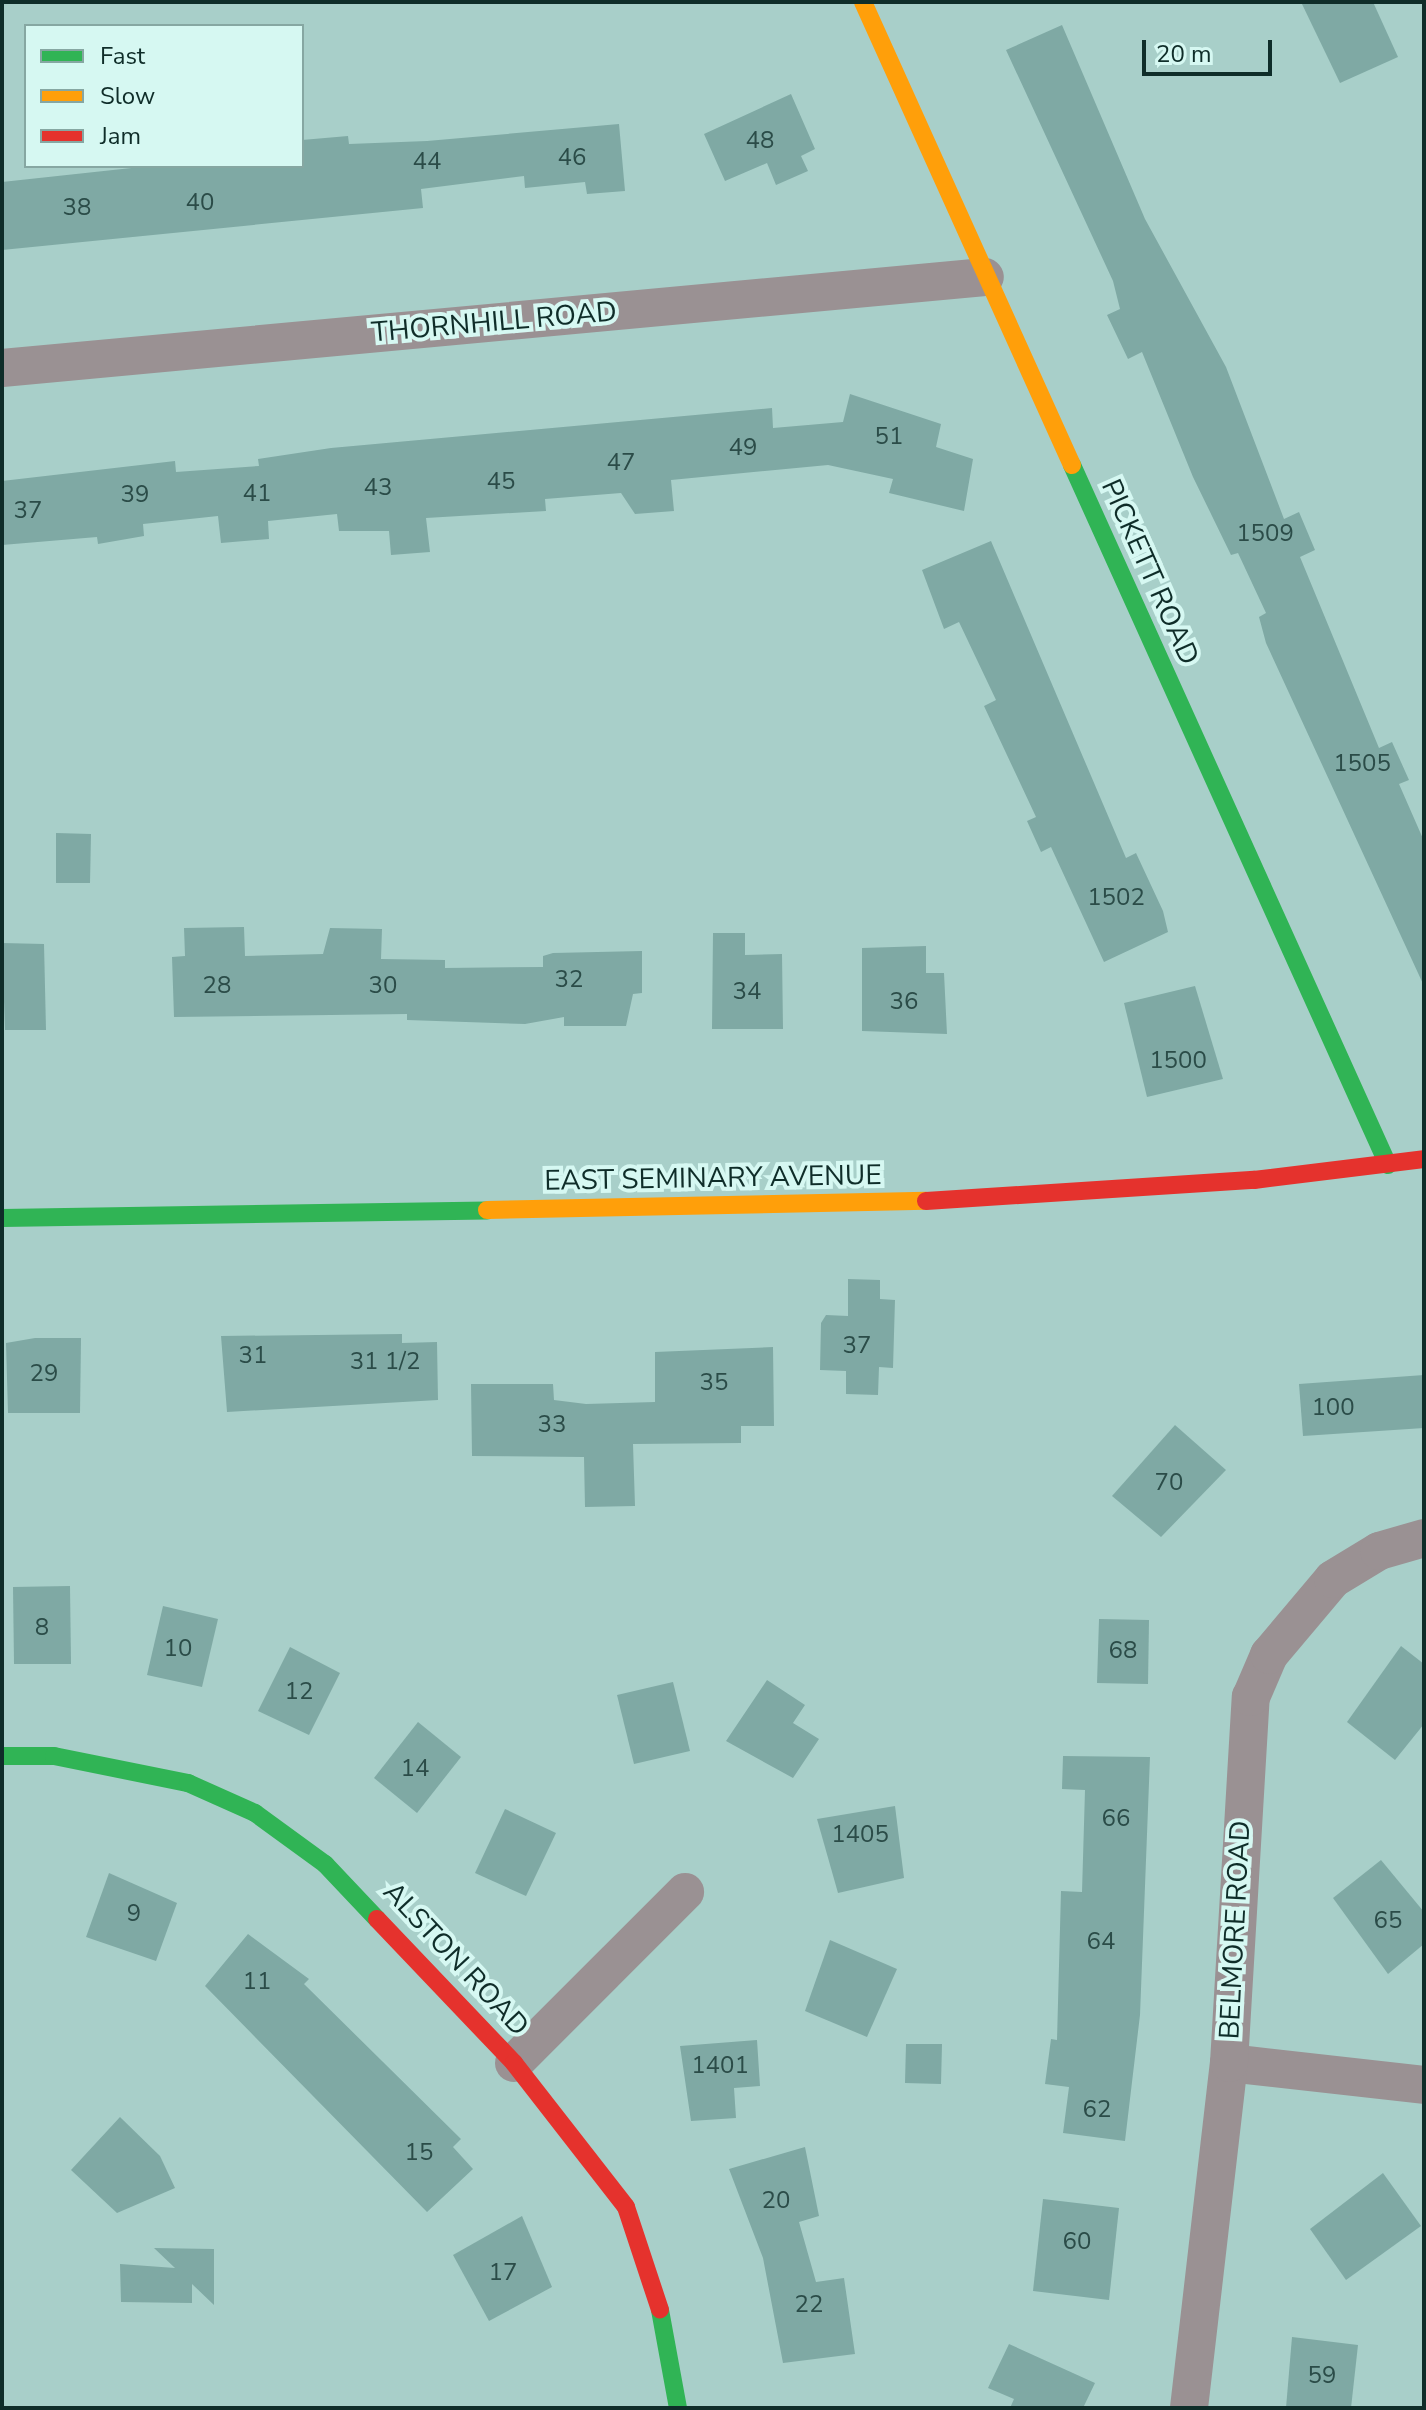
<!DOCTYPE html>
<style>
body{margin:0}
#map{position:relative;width:1426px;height:2410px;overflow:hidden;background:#a8cfc9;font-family:"Nunito Sans",sans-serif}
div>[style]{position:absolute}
.building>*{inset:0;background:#7fa9a4}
.street>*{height:38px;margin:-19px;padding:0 19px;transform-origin:19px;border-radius:19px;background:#9a9193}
.fast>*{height:18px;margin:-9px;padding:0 9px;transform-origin:9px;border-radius:9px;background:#30b455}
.slow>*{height:18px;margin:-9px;padding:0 9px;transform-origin:9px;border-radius:9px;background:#ff9f0a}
.jam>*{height:18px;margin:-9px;padding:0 9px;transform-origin:9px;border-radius:9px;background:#e5322d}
span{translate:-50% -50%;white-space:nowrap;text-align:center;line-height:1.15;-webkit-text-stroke:8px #d6f8f2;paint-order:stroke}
.number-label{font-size:24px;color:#2b4c48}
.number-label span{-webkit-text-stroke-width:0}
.street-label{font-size:28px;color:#0f2d29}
.frame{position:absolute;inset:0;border:4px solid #0f2d29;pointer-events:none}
.legend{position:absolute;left:24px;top:24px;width:280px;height:144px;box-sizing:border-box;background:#d6f8f2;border:2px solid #86a7a2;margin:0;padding:10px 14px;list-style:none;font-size:24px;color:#0f2d29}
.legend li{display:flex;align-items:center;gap:16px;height:40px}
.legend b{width:40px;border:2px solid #86a7a2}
.scale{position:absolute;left:1142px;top:40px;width:130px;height:36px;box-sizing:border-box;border:4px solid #0f2d29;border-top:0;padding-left:10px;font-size:24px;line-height:28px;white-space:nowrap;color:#0f2d29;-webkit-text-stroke:6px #d6f8f2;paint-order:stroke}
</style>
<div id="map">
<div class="building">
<div style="clip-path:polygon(1301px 2px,1373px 2px,1398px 57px,1340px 83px)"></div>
<div style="clip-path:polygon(1062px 25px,1145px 219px,1226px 367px,1284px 519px,1299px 512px,1315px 550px,1300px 557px,1379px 748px,1392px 742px,1409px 780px,1399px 784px,1424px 841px,1424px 986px,1266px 643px,1259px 617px,1266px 613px,1238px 553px,1231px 555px,1193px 477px,1142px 352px,1128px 359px,1107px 315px,1120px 309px,1113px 281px,1006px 50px)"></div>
<div style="clip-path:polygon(791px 94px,815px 149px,801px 156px,808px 171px,776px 185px,767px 163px,725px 181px,704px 134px)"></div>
<div style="clip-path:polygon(619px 124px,625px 191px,587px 194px,585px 182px,525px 188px,524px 176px,421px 189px,423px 208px,2px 250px,2px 182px,150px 166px,302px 166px,302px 140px,348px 136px,349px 144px,427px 141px)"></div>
<div style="clip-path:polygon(850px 394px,941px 424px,936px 447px,973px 459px,964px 511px,889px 493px,893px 479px,828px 465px,671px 480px,674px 511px,635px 514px,621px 493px,545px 499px,546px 511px,426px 518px,430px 552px,391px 555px,389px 531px,339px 531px,337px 514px,268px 521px,269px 539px,221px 543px,218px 516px,143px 524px,144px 536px,98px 544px,97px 537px,2px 545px,2px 481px,175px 461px,176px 472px,259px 466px,258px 459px,331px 448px,772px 408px,773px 428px,843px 422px)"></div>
<div style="clip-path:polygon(991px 541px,1126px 858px,1136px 853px,1163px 911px,1168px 932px,1104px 962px,1051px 847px,1041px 852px,1027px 821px,1036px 817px,984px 706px,996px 700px,959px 622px,944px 629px,922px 570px)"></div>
<div style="clip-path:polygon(56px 833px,91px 834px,90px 883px,56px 883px)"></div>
<div style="clip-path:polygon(244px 927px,245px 956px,323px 954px,330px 928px,382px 929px,381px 959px,445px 960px,445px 968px,543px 967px,543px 956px,553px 953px,642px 951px,642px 993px,633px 994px,626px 1026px,564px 1026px,564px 1017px,525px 1024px,407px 1020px,407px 1014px,174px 1017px,172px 957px,185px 956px,184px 928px)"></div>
<div style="clip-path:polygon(713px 933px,745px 933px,745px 955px,782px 954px,783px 1029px,712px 1029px)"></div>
<div style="clip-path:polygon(2px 943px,44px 944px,46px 1030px,5px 1030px)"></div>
<div style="clip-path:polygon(926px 946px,926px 973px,944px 973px,947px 1034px,862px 1031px,862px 948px)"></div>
<div style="clip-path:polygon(1195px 986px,1223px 1079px,1147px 1097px,1124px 1003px)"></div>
<div style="clip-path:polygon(848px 1279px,880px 1280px,880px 1299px,895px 1300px,893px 1368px,879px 1367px,878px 1395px,846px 1394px,846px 1371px,820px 1370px,821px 1323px,826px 1315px,848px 1316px)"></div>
<div style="clip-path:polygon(402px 1334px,402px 1343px,437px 1342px,438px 1400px,227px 1412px,221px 1336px)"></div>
<div style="clip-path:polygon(35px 1338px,81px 1338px,80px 1413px,8px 1413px,6px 1343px)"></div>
<div style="clip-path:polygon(773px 1347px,774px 1426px,741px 1426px,741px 1443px,633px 1444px,635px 1506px,585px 1507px,584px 1457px,472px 1456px,471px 1384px,553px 1384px,554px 1400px,586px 1404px,655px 1402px,655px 1352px)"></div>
<div style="clip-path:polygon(1424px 1375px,1424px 1428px,1303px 1436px,1299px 1384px)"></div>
<div style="clip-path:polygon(1175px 1425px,1226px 1470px,1161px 1537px,1112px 1496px)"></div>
<div style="clip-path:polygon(70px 1586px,71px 1664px,14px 1664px,13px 1587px)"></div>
<div style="clip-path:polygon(163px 1606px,218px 1619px,202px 1687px,147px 1675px)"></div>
<div style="clip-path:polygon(1099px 1619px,1149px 1620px,1148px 1684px,1097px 1683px)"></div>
<div style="clip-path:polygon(1401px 1646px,1424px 1664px,1424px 1724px,1395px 1760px,1347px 1722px)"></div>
<div style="clip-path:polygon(290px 1647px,340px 1673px,309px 1735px,258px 1711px)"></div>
<div style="clip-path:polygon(767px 1680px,805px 1705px,793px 1723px,819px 1739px,793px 1778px,726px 1741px)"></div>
<div style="clip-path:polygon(673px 1682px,690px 1751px,634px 1764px,617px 1695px)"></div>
<div style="clip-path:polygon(418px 1722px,461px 1757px,417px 1813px,374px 1778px)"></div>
<div style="clip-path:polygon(1063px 1756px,1150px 1757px,1140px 2015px,1125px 2141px,1063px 2133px,1069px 2087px,1045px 2084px,1051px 2039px,1057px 2040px,1061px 1891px,1082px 1892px,1085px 1790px,1062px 1789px)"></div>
<div style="clip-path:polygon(895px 1806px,904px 1878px,838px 1893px,817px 1819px)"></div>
<div style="clip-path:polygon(505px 1809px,556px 1833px,526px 1896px,475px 1873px)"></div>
<div style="clip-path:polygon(1381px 1860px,1424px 1912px,1424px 1944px,1388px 1974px,1333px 1898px)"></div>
<div style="clip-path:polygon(109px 1873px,177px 1903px,156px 1961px,86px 1937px)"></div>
<div style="clip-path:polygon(248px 1934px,309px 1979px,304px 1984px,461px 2139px,453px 2147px,473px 2169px,427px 2212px,205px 1986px)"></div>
<div style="clip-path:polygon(830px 1940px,897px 1969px,867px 2037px,805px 2011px)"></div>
<div style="clip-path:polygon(757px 2040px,760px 2086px,734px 2088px,736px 2118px,691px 2121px,680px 2046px)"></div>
<div style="clip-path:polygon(906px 2044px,942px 2044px,941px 2084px,905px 2083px)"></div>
<div style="clip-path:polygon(120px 2117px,160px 2156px,175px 2188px,117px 2213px,71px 2170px)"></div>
<div style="clip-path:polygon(805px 2147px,819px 2216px,799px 2222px,816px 2282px,844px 2278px,855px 2354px,783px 2363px,763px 2258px,729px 2169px)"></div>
<div style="clip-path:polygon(1383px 2173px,1421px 2226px,1346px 2280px,1310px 2229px)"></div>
<div style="clip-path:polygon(1043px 2199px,1119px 2208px,1109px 2300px,1033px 2291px)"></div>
<div style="clip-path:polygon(522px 2216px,552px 2287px,489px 2321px,453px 2255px)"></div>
<div style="clip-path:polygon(154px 2248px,214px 2249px,214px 2305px,192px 2284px,192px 2303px,121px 2302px,120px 2264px,175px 2268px)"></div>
<div style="clip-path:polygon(1292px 2337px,1358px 2345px,1351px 2408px,1286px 2408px)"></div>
<div style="clip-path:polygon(1009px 2344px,1095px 2383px,1083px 2408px,1010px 2408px,1014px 2399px,988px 2388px)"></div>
</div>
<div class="street">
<div style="left:2px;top:368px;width:987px;rotate:-5.29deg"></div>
<div style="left:514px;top:2063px;width:242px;rotate:-45deg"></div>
<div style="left:1229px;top:2063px;width:196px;rotate:6.4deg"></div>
<div style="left:1189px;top:2408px;width:347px;rotate:-83.4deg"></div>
<div style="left:1229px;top:2063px;width:367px;rotate:-86.6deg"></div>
<div style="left:1251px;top:1697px;width:46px;rotate:-66.8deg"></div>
<div style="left:1269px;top:1655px;width:99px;rotate:-49.9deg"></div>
<div style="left:1333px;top:1579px;width:54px;rotate:-31.3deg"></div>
<div style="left:1379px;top:1551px;width:47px;rotate:-16.1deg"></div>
</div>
<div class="fast">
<div style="left:1072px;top:465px;width:768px;rotate:65.7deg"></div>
<div style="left:2px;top:1218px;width:485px;rotate:-0.9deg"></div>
<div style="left:2px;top:1756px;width:52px"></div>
<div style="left:54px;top:1756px;width:137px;rotate:11.4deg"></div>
<div style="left:188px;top:1783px;width:73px;rotate:24.1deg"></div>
<div style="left:255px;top:1813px;width:87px;rotate:36.1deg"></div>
<div style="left:325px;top:1864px;width:76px;rotate:46.6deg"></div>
<div style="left:660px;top:2310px;width:100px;rotate:79.6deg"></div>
</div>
<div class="slow">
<div style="left:863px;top:2px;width:508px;rotate:65.71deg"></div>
<div style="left:487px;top:1210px;width:439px;rotate:-1.2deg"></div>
</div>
<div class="jam">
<div style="left:926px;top:1201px;width:329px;rotate:-3.7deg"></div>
<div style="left:1254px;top:1180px;width:171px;rotate:-7deg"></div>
<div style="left:377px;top:1919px;width:199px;rotate:46.4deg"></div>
<div style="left:514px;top:2063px;width:182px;rotate:52.1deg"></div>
<div style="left:626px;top:2207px;width:108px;rotate:71.7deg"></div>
</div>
<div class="number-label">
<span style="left:760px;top:141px">48</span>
<span style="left:572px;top:158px">46</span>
<span style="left:427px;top:162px">44</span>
<span style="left:200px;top:203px">40</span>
<span style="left:77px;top:208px">38</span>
<span style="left:889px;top:437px">51</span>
<span style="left:743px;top:448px">49</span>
<span style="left:621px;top:463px">47</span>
<span style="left:501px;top:482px">45</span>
<span style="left:378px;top:488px">43</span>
<span style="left:257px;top:494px">41</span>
<span style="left:135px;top:495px">39</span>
<span style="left:28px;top:511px">37</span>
<span style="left:1265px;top:534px">1509</span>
<span style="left:1362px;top:764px">1505</span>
<span style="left:1116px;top:898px">1502</span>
<span style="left:569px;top:980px">32</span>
<span style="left:217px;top:986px">28</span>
<span style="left:383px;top:986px">30</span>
<span style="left:747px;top:992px">34</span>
<span style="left:904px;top:1002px">36</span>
<span style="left:1178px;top:1061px">1500</span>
<span style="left:857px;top:1346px">37</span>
<span style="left:253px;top:1356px">31</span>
<span style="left:385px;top:1362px">31 1/2</span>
<span style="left:44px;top:1374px">29</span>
<span style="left:714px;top:1383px">35</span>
<span style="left:1333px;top:1408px">100</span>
<span style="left:552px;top:1425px">33</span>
<span style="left:1169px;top:1483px">70</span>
<span style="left:42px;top:1628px">8</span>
<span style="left:178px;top:1649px">10</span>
<span style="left:1123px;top:1651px">68</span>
<span style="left:299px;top:1692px">12</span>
<span style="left:415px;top:1769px">14</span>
<span style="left:1116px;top:1819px">66</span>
<span style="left:860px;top:1835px">1405</span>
<span style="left:134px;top:1914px">9</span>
<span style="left:1388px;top:1921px">65</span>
<span style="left:1101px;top:1942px">64</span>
<span style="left:257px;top:1982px">11</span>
<span style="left:720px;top:2066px">1401</span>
<span style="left:1097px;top:2110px">62</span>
<span style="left:419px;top:2153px">15</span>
<span style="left:776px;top:2201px">20</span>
<span style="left:1077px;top:2242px">60</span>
<span style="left:503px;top:2273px">17</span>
<span style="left:809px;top:2305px">22</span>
<span style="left:1322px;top:2376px">59</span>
</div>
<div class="street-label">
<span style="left:494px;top:322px;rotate:-5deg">THORNHILL ROAD</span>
<span style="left:1150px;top:572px;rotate:66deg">PICKETT ROAD</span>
<span style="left:713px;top:1178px;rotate:-1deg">EAST SEMINARY AVENUE</span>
<span style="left:1235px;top:1930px;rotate:-87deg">BELMORE ROAD</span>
<span style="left:456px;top:1959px;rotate:47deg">ALSTON ROAD</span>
</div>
<div class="frame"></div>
<ul class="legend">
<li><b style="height:10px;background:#30b455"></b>Fast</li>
<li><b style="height:10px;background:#ff9f0a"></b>Slow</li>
<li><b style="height:10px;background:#e5322d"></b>Jam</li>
</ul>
<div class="scale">20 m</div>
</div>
